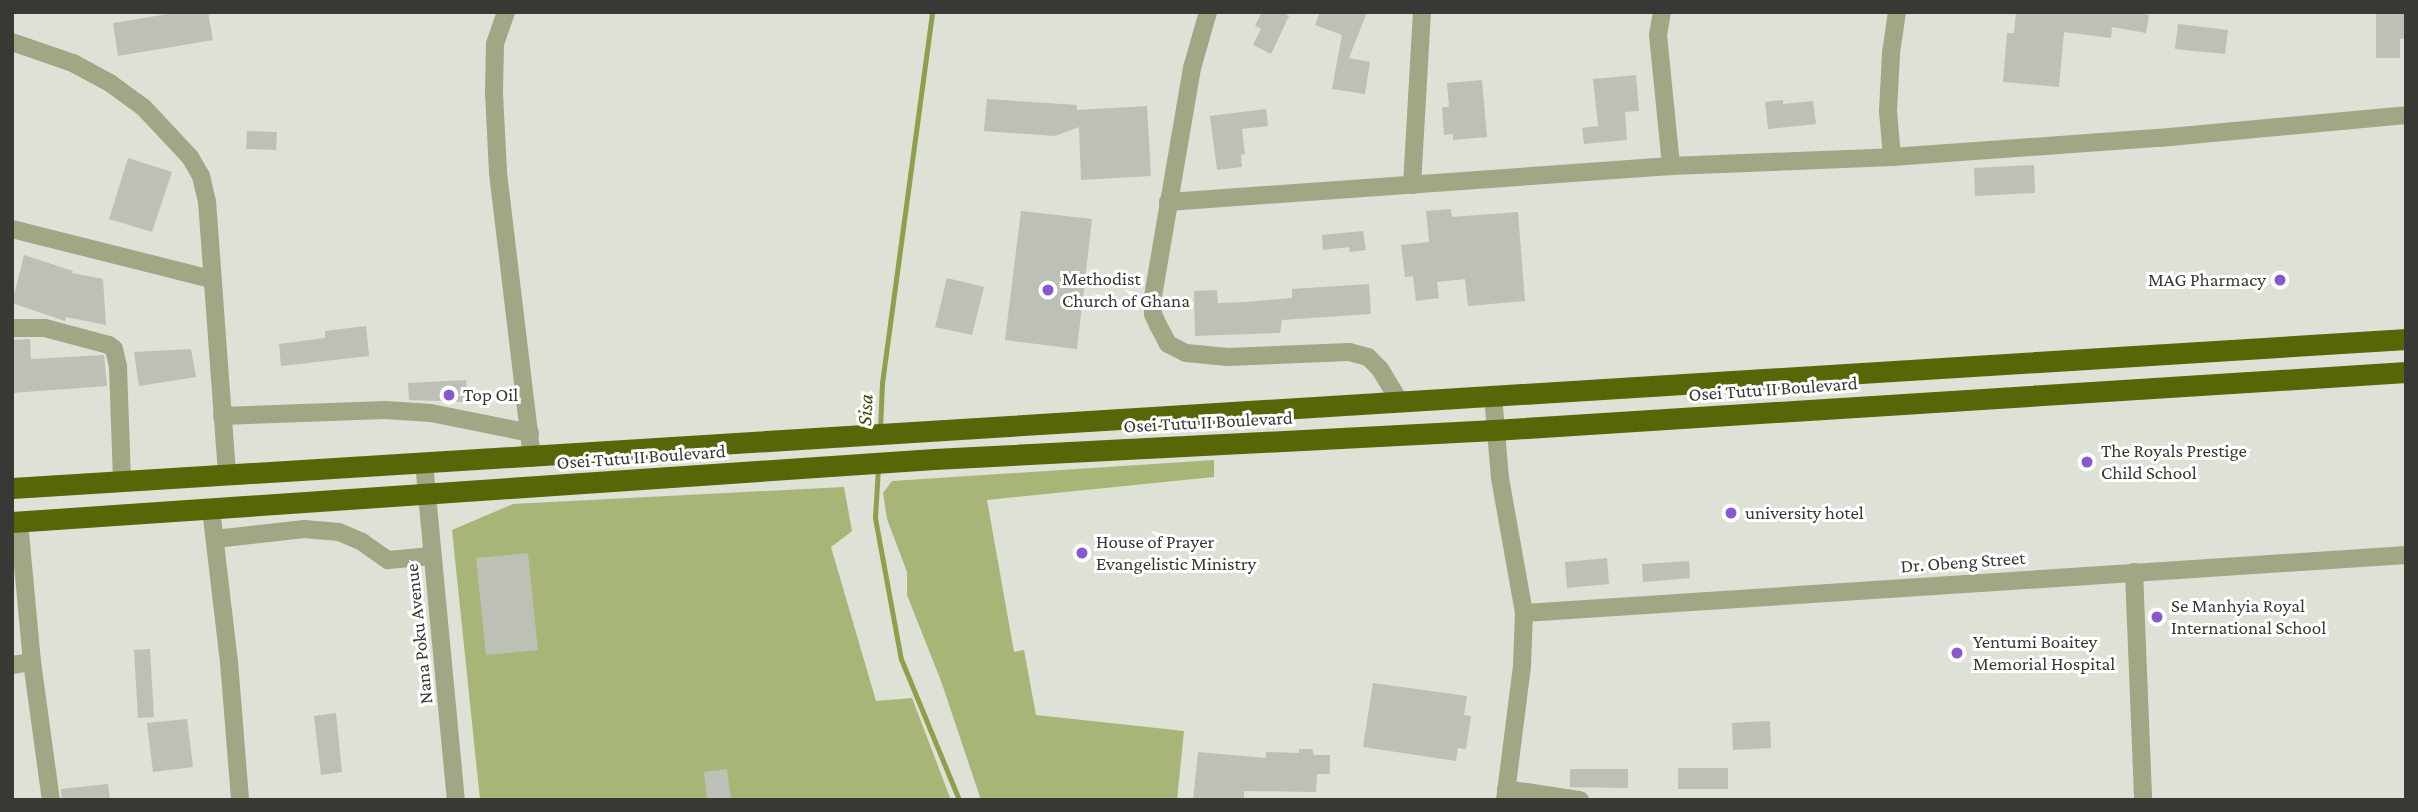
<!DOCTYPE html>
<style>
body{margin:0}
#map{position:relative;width:2418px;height:812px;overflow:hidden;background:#dee1d5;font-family:"Crimson Pro",serif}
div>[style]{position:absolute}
.green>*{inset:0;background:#a7b577}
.stream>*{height:5px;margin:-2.5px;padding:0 2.5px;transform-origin:2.5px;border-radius:2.5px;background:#8fa04d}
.building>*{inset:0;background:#bdc0b5}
.minor>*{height:18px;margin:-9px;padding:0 9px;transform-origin:9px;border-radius:9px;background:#9fa785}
.highway>*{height:21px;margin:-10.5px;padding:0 10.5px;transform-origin:10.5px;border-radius:10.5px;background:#586608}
.dots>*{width:19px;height:19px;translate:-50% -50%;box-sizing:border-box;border:4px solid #fff;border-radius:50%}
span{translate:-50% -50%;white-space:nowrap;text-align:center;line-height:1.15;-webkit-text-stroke:6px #fff;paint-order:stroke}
.poi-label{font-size:19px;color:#383935}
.left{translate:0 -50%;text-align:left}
.right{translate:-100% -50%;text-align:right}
.street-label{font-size:19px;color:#383935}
.water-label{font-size:21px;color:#3e4808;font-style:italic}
.frame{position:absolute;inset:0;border:14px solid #383935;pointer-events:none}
</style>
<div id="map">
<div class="green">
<div style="clip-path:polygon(1214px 460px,1214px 477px,987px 500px,1014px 652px,1024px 650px,1036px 715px,1184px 731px,1177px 800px,981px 800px,941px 681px,907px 595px,907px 572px,887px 519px,883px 493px,892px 481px)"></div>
<div style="clip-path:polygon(844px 487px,852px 531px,831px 547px,876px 701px,912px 698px,951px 800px,480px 800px,452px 530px,513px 504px)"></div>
</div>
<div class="stream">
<div style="left:880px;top:429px;width:46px;rotate:-87.5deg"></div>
<div style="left:882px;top:383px;width:374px;rotate:-82.3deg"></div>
<div style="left:878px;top:467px;width:51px;rotate:93.4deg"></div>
<div style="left:875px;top:518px;width:143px;rotate:79.6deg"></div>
<div style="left:901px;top:659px;width:152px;rotate:67.6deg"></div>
</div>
<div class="building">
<div style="clip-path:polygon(180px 12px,208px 12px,213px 40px,118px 56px,113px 23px)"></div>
<div style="clip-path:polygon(1262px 12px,1281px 12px,1289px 16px,1271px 54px,1253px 45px,1261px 29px,1255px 26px)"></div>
<div style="clip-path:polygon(1320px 12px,1367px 12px,1349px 58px,1370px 62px,1365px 94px,1332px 89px,1342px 35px,1315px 25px)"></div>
<div style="clip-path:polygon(2016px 12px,2131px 12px,2149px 15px,2146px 33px,2112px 27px,2111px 38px,2064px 32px,2059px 87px,2003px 82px,2007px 33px,2014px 33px)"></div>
<div style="clip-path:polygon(2406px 12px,2406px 38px,2400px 39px,2400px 58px,2376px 58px,2376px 13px)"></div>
<div style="clip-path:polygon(2178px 24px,2228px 30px,2225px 54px,2175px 49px)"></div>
<div style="clip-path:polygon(1636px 75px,1639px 111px,1625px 112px,1627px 140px,1584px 144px,1582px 128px,1598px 126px,1593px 79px)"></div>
<div style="clip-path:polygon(1482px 80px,1487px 137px,1453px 140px,1453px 134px,1444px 135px,1442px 107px,1449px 107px,1447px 83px)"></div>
<div style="clip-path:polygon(987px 99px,1077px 105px,1077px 110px,1147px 106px,1151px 176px,1081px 180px,1079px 127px,1055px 136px,984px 131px)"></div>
<div style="clip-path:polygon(1783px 100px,1783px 104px,1813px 101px,1816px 124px,1768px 129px,1765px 102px)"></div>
<div style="clip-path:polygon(1266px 109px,1268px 126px,1242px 129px,1245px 154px,1241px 155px,1242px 167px,1217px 170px,1210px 116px)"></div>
<div style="clip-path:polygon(247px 131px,277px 132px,276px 150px,246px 149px)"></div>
<div style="clip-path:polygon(128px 158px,172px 172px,152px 232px,109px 219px)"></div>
<div style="clip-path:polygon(2034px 165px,2035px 193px,1975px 196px,1974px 168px)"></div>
<div style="clip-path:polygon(1451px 209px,1452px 217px,1518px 212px,1525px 301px,1468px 306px,1465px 279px,1437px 282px,1439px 298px,1416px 301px,1413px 276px,1405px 277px,1401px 245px,1429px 242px,1426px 211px)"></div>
<div style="clip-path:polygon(1021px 211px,1092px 219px,1077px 349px,1005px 340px)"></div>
<div style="clip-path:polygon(1363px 231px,1366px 250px,1350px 252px,1349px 247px,1323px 250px,1322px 235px)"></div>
<div style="clip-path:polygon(24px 255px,73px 271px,72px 273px,103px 279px,106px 325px,66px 317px,65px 321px,12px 303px)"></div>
<div style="clip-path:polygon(947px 278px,984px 287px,972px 335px,935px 327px)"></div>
<div style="clip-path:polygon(1369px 284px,1371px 314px,1282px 320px,1280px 333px,1195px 336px,1194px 291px,1217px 290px,1218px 303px,1245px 302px,1292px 298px,1292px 289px)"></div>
<div style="clip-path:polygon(366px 326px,369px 356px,281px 366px,279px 344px,325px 338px,325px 331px)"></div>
<div style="clip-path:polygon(30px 339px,31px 359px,104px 355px,107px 386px,12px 393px,12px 340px)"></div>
<div style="clip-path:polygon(191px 349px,196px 377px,139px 386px,134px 352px)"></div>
<div style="clip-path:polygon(466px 380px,468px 402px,409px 400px,408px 383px)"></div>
<div style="clip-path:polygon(528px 553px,538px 650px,486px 655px,476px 558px)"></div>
<div style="clip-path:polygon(1607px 558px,1609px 584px,1567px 588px,1565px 562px)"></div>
<div style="clip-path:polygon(1689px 561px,1690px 578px,1643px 582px,1642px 564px)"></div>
<div style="clip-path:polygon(150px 649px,154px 717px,138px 718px,134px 650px)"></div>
<div style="clip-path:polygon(1373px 683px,1467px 696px,1464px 715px,1471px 716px,1466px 749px,1458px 748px,1456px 761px,1363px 747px)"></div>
<div style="clip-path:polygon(336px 713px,342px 772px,321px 775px,314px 716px)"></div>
<div style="clip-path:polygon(187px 719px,193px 767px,153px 772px,147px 723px)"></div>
<div style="clip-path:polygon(1770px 721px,1771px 748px,1733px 750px,1732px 723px)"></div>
<div style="clip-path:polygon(1299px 749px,1312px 749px,1314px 755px,1330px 755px,1330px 774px,1317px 774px,1316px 792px,1244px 791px,1244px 800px,1193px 800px,1198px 752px,1266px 758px,1266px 752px,1299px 753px)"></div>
<div style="clip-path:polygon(1678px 768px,1728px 768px,1728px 789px,1678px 789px)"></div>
<div style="clip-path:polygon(727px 769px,731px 800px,707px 800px,704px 772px)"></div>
<div style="clip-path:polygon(1570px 769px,1628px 769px,1628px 788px,1570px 787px)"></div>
<div style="clip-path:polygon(108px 784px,110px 800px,62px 800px,61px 789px)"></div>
</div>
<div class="minor">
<div style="left:506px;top:12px;width:34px;rotate:109deg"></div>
<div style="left:495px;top:44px;width:49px;rotate:91.2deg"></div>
<div style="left:494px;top:93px;width:80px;rotate:87.1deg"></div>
<div style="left:498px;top:173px;width:287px;rotate:83.2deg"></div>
<div style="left:1208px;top:12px;width:58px;rotate:105.9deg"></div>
<div style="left:1192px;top:68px;width:231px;rotate:99.7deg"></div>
<div style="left:1153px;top:296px;width:18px;rotate:90deg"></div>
<div style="left:1153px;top:314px;width:12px;rotate:66deg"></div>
<div style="left:1158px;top:325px;width:21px;rotate:62deg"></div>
<div style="left:1168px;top:344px;width:20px;rotate:27deg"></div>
<div style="left:1186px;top:353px;width:42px;rotate:5.4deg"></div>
<div style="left:1228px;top:357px;width:121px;rotate:-2.4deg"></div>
<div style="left:1349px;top:352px;width:20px;rotate:15deg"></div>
<div style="left:1368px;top:357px;width:17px;rotate:45deg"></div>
<div style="left:1380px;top:369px;width:37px;rotate:59deg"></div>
<div style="left:1662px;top:12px;width:23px;rotate:100deg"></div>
<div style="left:1658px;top:35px;width:132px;rotate:84.3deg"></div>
<div style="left:12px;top:42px;width:65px;rotate:19deg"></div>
<div style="left:73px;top:63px;width:42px;rotate:28.4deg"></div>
<div style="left:110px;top:83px;width:42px;rotate:36.3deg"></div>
<div style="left:144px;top:108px;width:67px;rotate:46.8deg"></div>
<div style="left:190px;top:157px;width:22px;rotate:60deg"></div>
<div style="left:201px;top:176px;width:26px;rotate:77deg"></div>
<div style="left:207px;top:201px;width:273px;rotate:85.8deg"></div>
<div style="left:1892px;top:157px;width:46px;rotate:-95deg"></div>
<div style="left:1888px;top:111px;width:58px;rotate:-87deg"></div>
<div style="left:1891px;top:53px;width:41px;rotate:-81.7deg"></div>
<div style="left:1412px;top:185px;width:173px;rotate:-86.7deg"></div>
<div style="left:1168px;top:202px;width:504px;rotate:-4.09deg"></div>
<div style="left:1671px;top:166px;width:221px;rotate:-2.3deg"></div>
<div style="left:1892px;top:157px;width:268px;rotate:-4.1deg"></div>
<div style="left:2159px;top:138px;width:248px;rotate:-5.3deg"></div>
<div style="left:12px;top:229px;width:205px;rotate:14.1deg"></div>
<div style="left:12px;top:328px;width:33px"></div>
<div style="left:45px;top:328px;width:66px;rotate:14.9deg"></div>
<div style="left:109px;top:345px;width:6px;rotate:39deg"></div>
<div style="left:114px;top:349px;width:17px;rotate:77deg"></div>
<div style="left:118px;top:366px;width:114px;rotate:88deg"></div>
<div style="left:1493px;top:395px;width:83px;rotate:85.2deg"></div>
<div style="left:1500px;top:478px;width:137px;rotate:79.9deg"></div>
<div style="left:1524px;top:613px;width:53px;rotate:92.2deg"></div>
<div style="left:1522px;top:666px;width:135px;rotate:97.2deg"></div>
<div style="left:222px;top:416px;width:163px;rotate:-2.1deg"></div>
<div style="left:385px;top:410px;width:46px;rotate:3.7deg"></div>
<div style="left:431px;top:413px;width:101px;rotate:11.4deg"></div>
<div style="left:424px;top:463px;width:339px;rotate:84.6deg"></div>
<div style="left:211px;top:509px;width:154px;rotate:83.3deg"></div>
<div style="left:229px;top:662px;width:138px;rotate:85.4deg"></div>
<div style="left:19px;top:522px;width:141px;rotate:84.7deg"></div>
<div style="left:32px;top:662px;width:139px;rotate:82.2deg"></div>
<div style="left:215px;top:539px;width:90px;rotate:-6.4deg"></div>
<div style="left:304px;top:529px;width:35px;rotate:5deg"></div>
<div style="left:339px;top:532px;width:25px;rotate:23deg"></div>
<div style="left:362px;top:542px;width:32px;rotate:35deg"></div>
<div style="left:388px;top:560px;width:44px;rotate:-5.2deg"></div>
<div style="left:2134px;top:572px;width:228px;rotate:87.7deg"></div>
<div style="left:1524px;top:613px;width:884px;rotate:-3.76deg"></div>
<div style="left:12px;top:665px;width:20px;rotate:-9deg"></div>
<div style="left:1506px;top:789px;width:75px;rotate:8.5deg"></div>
</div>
<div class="highway">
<div style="left:12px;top:488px;width:2399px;rotate:-3.56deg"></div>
<div style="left:12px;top:522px;width:924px;rotate:-3.91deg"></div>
<div style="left:934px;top:459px;width:561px;rotate:-2.96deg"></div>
<div style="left:1494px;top:430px;width:914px;rotate:-3.64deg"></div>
</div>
<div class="dots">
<div style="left:2280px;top:280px;background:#8858d1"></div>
<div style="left:1048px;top:290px;background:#8858d1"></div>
<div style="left:449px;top:395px;background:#8858d1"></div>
<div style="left:2087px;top:462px;background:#8858d1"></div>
<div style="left:1731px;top:513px;background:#8858d1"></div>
<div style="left:1082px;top:553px;background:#8858d1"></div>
<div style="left:2157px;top:617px;background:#8858d1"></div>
<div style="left:1957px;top:653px;background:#8858d1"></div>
</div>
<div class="poi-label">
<span class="left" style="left:1062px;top:290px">Methodist<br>Church of Ghana</span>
<span class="right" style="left:2266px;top:280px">MAG Pharmacy</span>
<span class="left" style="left:463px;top:395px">Top Oil</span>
<span class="left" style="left:2101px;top:462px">The Royals Prestige<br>Child School</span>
<span class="left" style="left:1745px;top:513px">university hotel</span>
<span class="left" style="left:1096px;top:553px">House of Prayer<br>Evangelistic Ministry</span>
<span class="left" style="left:2171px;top:617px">Se Manhyia Royal<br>International School</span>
<span class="left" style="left:1973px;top:653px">Yentumi Boaitey<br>Memorial Hospital</span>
</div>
<div class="street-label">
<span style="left:1773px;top:389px;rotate:-4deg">Osei Tutu II Boulevard</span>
<span style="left:1208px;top:422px;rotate:-3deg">Osei Tutu II Boulevard</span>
<span style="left:641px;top:457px;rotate:-4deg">Osei Tutu II Boulevard</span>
<span style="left:1963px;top:562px;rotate:-4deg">Dr. Obeng Street</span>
<span style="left:419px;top:634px;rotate:-96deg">Nana Poku Avenue</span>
</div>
<div class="water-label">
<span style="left:865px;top:410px;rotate:-87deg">Sisa</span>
</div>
<div class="frame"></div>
</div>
